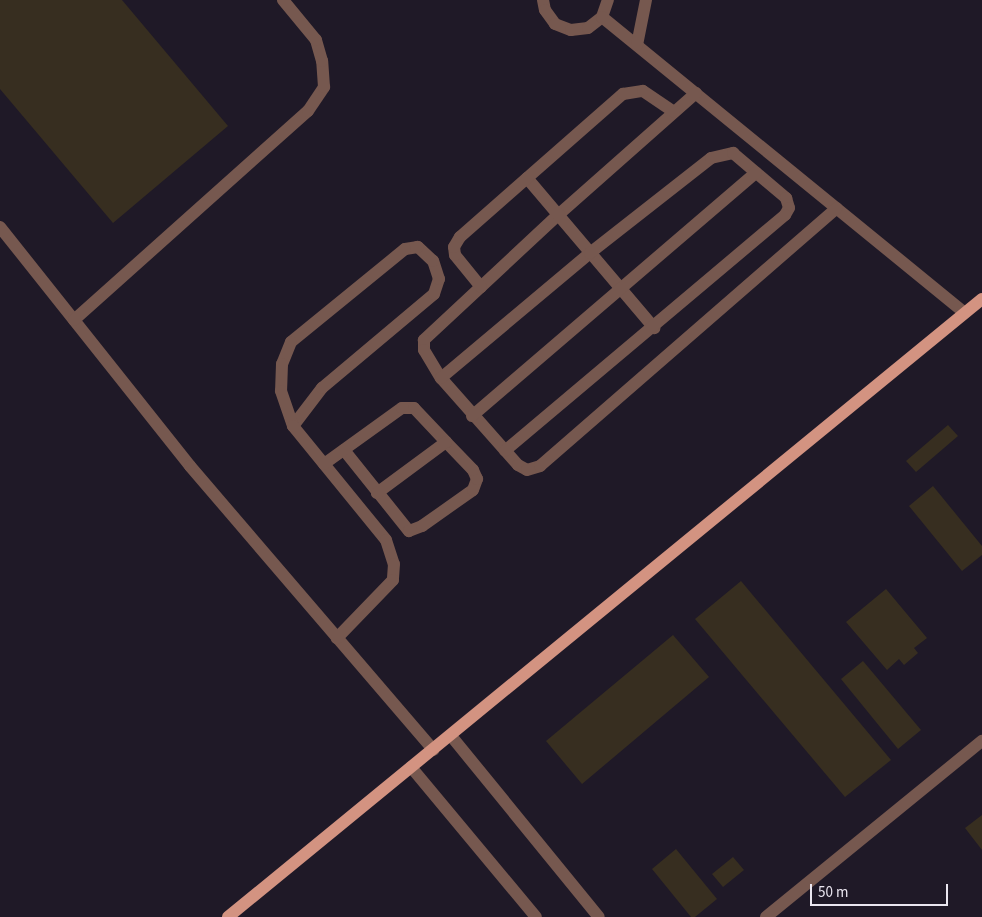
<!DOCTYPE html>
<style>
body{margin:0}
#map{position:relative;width:982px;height:917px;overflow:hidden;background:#1f1927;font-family:"Source Sans 3",sans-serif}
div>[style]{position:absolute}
.building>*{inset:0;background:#372e20}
.minor>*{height:12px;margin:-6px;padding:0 6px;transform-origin:6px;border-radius:6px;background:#76584f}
.major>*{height:12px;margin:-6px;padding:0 6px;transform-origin:6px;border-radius:6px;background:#d39381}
span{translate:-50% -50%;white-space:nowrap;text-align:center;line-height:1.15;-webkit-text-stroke:4.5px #1f1927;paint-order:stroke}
.scale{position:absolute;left:810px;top:884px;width:138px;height:22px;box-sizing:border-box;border:2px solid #eae6f0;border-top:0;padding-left:6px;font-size:15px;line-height:18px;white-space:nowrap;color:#eae6f0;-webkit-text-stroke:4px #1f1927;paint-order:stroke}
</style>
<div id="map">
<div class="building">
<div style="clip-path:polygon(0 0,122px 0,228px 126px,113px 223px,0 89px)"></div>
<div style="clip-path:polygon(948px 425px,958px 436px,916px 472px,906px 461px)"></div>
<div style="clip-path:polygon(933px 486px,982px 546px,982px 555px,962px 571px,909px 506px)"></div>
<div style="clip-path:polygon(741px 581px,891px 760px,845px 797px,695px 619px)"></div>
<div style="clip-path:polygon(886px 589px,927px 638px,914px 648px,918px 653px,904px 665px,899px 659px,887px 670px,846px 622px)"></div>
<div style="clip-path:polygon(673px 635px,709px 677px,582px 784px,546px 741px)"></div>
<div style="clip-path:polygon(863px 661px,921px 730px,898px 749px,841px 679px)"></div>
<div style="clip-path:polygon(982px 815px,982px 850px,965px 828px)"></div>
<div style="clip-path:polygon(676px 849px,717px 899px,695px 917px,691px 917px,652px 869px)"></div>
<div style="clip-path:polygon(733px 857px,744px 870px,723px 887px,712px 874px)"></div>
</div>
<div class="minor">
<div style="left:543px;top:0;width:10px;rotate:79deg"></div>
<div style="left:545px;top:10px;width:17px;rotate:54deg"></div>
<div style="left:555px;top:24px;width:17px;rotate:21deg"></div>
<div style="left:571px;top:30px;width:17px;rotate:-7deg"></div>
<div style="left:588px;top:28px;width:18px;rotate:-38deg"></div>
<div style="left:602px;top:17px;width:18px;rotate:-71deg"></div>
<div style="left:602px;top:17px;width:468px;rotate:39.2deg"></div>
<div style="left:637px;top:45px;width:46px;rotate:-78.7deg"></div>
<div style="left:696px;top:93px;width:183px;rotate:138.5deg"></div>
<div style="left:559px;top:214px;width:185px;rotate:137deg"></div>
<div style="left:424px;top:340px;width:10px;rotate:90deg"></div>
<div style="left:424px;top:350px;width:33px;rotate:59deg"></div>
<div style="left:441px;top:378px;width:116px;rotate:48.5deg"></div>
<div style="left:518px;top:465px;width:10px;rotate:29deg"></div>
<div style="left:527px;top:470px;width:14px;rotate:-17deg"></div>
<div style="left:540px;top:466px;width:393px;rotate:-41deg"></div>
<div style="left:527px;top:178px;width:197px;rotate:49.7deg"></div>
<div style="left:0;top:227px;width:305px;rotate:51.5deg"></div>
<div style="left:190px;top:466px;width:374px;rotate:49.4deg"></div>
<div style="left:481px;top:287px;width:41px;rotate:-129.1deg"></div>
<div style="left:455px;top:255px;width:8px;rotate:-97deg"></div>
<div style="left:454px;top:247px;width:12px;rotate:-59deg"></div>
<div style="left:460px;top:237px;width:217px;rotate:-41.3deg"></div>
<div style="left:623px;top:94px;width:20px;rotate:-9deg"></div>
<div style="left:643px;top:91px;width:37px;rotate:34deg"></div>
<div style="left:74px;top:320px;width:314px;rotate:-41.8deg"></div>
<div style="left:308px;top:111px;width:29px;rotate:-56deg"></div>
<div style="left:324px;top:87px;width:26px;rotate:-94deg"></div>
<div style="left:322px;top:61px;width:22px;rotate:-106deg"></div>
<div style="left:316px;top:40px;width:52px;rotate:-129.5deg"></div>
<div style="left:441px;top:378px;width:194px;rotate:-40deg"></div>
<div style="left:590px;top:253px;width:154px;rotate:-38.1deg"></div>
<div style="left:711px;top:158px;width:23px;rotate:-13deg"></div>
<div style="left:733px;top:153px;width:70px;rotate:40.3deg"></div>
<div style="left:786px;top:198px;width:10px;rotate:73deg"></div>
<div style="left:789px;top:208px;width:8px;rotate:120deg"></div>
<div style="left:785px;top:215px;width:366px;rotate:139.9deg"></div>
<div style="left:472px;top:416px;width:374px;rotate:-40.6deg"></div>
<div style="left:293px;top:426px;width:48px;rotate:-52.7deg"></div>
<div style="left:322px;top:388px;width:146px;rotate:-40deg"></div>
<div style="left:434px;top:294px;width:16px;rotate:-72deg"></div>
<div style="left:439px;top:279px;width:19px;rotate:-108deg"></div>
<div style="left:433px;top:261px;width:21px;rotate:-137deg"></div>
<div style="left:418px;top:247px;width:13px;rotate:171deg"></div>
<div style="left:405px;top:249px;width:147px;rotate:140.8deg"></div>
<div style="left:291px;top:342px;width:24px;rotate:112deg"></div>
<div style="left:282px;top:364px;width:27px;rotate:92deg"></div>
<div style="left:281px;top:391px;width:37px;rotate:71deg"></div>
<div style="left:293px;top:426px;width:147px;rotate:50.8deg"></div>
<div style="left:386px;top:540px;width:25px;rotate:72deg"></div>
<div style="left:394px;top:564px;width:16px;rotate:94deg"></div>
<div style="left:393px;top:580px;width:81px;rotate:134deg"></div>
<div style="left:344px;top:450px;width:104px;rotate:51.3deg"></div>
<div style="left:409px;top:531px;width:14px;rotate:-21deg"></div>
<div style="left:422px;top:526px;width:62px;rotate:-35.2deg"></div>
<div style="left:473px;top:490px;width:12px;rotate:-70deg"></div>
<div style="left:477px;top:479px;width:10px;rotate:-114deg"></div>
<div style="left:473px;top:470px;width:39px;rotate:-134deg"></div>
<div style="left:324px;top:464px;width:96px;rotate:-35.7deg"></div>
<div style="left:402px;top:408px;width:12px"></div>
<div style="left:414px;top:408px;width:47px;rotate:46.7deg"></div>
<div style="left:446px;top:442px;width:86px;rotate:143.5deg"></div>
<div style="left:452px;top:737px;width:232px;rotate:50.8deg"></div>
<div style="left:411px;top:767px;width:195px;rotate:50.2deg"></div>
<div style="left:766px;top:917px;width:279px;rotate:-39.2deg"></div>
</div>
<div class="major">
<div style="left:228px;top:917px;width:975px;rotate:-39.34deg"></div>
</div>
<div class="scale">50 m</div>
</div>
